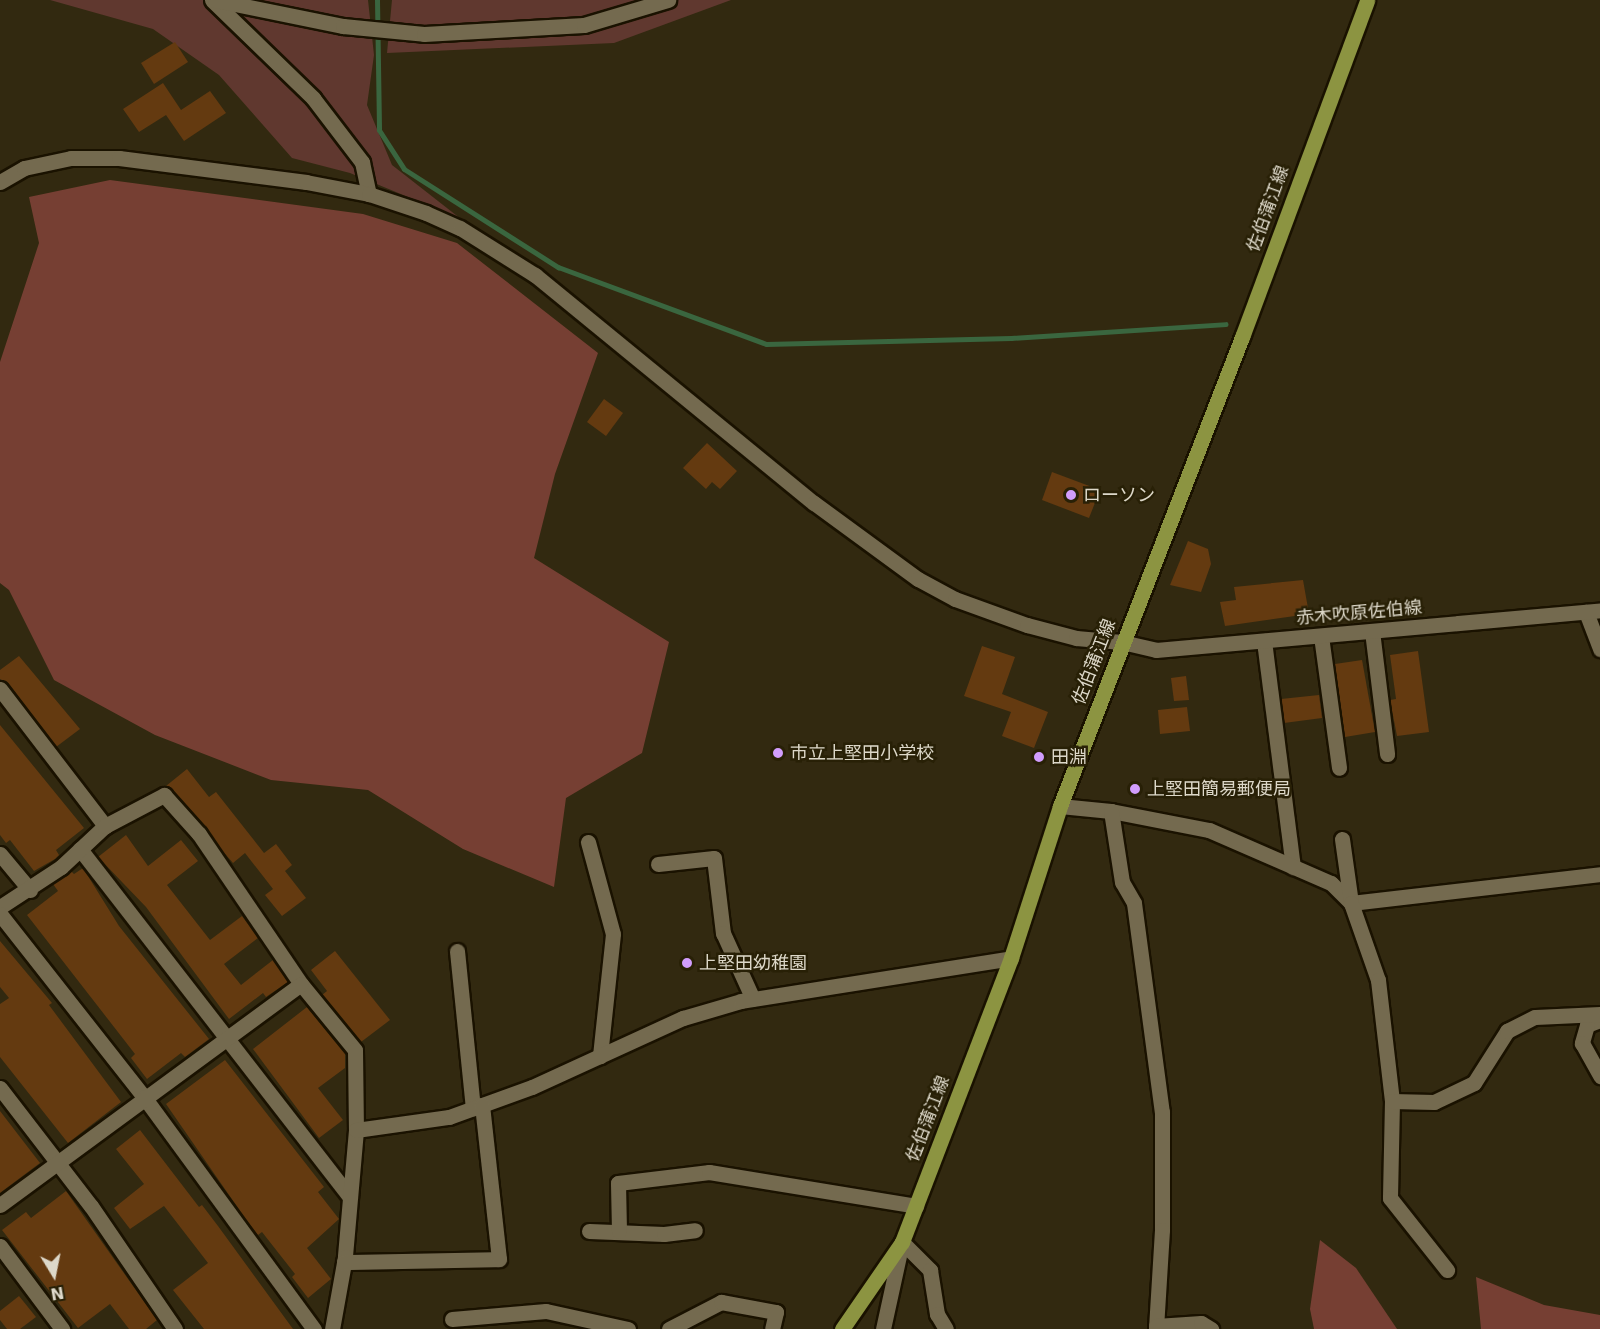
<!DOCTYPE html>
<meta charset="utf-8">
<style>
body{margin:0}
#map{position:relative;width:1600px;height:1329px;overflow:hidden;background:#322910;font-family:"DejaVu Sans","Noto Sans JP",sans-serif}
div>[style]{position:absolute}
.green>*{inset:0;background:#60382f}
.forest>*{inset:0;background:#763f33}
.stream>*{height:5px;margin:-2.5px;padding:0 2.5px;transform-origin:2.5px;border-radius:2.5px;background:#3a663f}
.building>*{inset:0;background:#643a10}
.roads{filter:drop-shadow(2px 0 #1a1200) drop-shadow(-2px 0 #1a1200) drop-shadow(0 2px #1a1200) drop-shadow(0 -2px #1a1200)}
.minor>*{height:15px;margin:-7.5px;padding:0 7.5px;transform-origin:7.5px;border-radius:7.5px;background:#746a4f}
.tertiary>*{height:15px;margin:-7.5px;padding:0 7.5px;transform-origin:7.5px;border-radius:7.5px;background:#746a4f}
.secondary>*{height:15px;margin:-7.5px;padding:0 7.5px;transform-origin:7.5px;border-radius:7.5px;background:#746a4f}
.primary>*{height:15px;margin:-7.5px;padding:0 7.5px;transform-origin:7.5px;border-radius:7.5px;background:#8c9441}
.dots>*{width:16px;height:16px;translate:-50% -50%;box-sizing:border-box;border:3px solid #282006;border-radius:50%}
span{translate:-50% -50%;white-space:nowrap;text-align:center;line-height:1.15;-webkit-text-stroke:5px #282006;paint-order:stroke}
.street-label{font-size:18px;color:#ddd8c9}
.poi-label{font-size:18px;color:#ddd8c9}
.left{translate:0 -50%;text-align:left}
.north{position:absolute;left:24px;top:1245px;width:60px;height:60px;-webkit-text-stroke:4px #282006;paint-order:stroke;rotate:170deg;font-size:16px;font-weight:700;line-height:24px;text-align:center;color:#ddd8c9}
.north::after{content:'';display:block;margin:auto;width:21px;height:27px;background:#ddd8c9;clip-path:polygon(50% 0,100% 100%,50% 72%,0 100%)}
</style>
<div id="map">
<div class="green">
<div style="clip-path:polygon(50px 0,368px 0,374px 55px,367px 105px,392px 165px,461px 219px,350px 173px,292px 158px,219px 75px,153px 29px)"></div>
<div style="clip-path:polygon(392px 0,731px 0,614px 43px,387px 53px)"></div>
</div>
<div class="forest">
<div style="clip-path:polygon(110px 180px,363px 214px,457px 243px,598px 353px,555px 474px,534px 558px,669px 642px,642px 753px,566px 798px,554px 887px,463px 849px,368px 790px,271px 780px,155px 735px,54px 680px,9px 590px,0 583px,0 362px,39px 243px,29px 197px)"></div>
<div style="clip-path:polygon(1320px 1240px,1356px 1268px,1397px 1329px,1314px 1329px,1310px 1309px)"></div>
<div style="clip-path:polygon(1476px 1277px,1544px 1305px,1600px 1315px,1600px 1329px,1481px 1329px)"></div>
</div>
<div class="stream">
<div style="left:377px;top:0;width:130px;rotate:89.1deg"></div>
<div style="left:379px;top:130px;width:46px;rotate:57.3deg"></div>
<div style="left:404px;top:169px;width:183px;rotate:32.5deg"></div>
<div style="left:558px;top:267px;width:222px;rotate:20.3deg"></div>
<div style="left:766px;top:344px;width:245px;rotate:-1.4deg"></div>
<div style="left:1011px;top:338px;width:215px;rotate:-3.7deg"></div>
</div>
<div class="building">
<div style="clip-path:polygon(175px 42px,188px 62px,154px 84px,141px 63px)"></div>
<div style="clip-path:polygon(163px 83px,181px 110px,210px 91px,226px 113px,184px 141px,166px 115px,139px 132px,123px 109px)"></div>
<div style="clip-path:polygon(604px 399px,623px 413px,606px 436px,587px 422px)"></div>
<div style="clip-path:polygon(707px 443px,737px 471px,720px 489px,712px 482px,706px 489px,683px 468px)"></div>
<div style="clip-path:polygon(1052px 472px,1100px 490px,1089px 518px,1042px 500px)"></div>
<div style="clip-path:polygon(1188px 541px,1208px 549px,1211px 564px,1201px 592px,1170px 585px)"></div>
<div style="clip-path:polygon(1303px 580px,1309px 614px,1225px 626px,1220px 602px,1236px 600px,1234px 587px)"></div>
<div style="clip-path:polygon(982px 646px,1015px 657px,1002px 694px,1048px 712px,1034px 748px,1002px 736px,1011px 712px,964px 696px)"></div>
<div style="clip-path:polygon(1418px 651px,1429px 732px,1397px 736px,1390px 700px,1396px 699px,1390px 655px)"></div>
<div style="clip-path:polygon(19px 656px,80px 729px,56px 747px,8px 683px,0 679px,0 670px)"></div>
<div style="clip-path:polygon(1362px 660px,1375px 732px,1345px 737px,1335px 664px)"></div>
<div style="clip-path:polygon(1186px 676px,1189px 700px,1174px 701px,1171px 678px)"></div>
<div style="clip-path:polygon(1319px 695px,1322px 718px,1284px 723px,1281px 699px)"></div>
<div style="clip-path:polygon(1187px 707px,1190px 731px,1160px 734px,1158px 710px)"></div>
<div style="clip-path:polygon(0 725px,84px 828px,56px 850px,59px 855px,55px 859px,34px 871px,10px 840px,6px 843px,0 835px)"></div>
<div style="clip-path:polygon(187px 769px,209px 797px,216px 792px,264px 853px,276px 844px,292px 865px,285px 871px,306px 898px,282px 916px,265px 895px,273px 889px,245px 853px,233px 863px,166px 786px)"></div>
<div style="clip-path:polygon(126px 835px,148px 866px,181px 840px,198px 861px,167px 885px,210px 940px,242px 916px,258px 938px,224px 964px,241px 985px,273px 960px,288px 982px,266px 997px,263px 993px,229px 1019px,146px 907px,98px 857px)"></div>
<div style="clip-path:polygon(83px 868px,119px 926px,209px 1039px,185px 1057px,181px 1053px,147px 1079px,131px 1058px,135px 1054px,27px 915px,58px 891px,53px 884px,71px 871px,74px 874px)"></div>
<div style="clip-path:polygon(0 941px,52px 1003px,49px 1005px,121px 1102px,68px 1143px,0 1057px,0 1004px,9px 998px,0 987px)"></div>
<div style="clip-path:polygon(335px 951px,390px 1020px,361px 1042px,322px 995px,327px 991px,311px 970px)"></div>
<div style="clip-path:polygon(307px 1007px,345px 1054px,345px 1068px,318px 1088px,343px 1120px,319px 1138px,253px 1049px)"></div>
<div style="clip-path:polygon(225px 1060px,324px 1187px,318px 1192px,339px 1219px,307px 1248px,331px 1279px,308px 1298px,292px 1277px,295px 1274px,262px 1232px,258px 1235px,247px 1221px,166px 1104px)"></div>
<div style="clip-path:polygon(0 1111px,40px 1163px,0 1193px)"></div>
<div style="clip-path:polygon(140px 1130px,199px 1207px,202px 1205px,218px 1226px,293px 1329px,204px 1329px,173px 1290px,208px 1263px,164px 1206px,130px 1229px,114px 1208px,144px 1184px,116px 1149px)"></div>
<div style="clip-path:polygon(66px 1191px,157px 1320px,146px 1329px,129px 1329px,110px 1304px,78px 1328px,2px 1230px,26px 1212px,31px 1218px)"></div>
<div style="clip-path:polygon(19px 1296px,36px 1317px,20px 1329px,7px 1329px,0 1320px,0 1311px)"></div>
</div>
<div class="roads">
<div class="minor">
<div style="left:212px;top:0;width:141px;rotate:44.1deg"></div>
<div style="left:313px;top:98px;width:81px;rotate:52.6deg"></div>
<div style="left:362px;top:162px;width:33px;rotate:78deg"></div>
<div style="left:215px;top:0;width:131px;rotate:11.5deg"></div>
<div style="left:343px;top:26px;width:81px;rotate:5.6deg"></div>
<div style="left:424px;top:34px;width:160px;rotate:-3.2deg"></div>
<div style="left:584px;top:25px;width:88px;rotate:-16.6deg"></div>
<div style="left:1586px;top:612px;width:40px;rotate:69deg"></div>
<div style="left:1372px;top:631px;width:124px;rotate:83deg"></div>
<div style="left:1321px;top:636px;width:133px;rotate:82.2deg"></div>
<div style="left:1264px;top:641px;width:228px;rotate:82.7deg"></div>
<div style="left:0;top:689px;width:173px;rotate:52.5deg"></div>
<div style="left:1060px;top:806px;width:51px;rotate:5.6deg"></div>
<div style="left:1111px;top:811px;width:100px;rotate:11deg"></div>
<div style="left:1209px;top:830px;width:133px;rotate:23.5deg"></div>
<div style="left:1331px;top:883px;width:28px;rotate:45deg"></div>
<div style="left:1351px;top:903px;width:251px;rotate:-6.6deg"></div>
<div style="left:1111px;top:811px;width:72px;rotate:81.2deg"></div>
<div style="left:1122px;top:882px;width:24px;rotate:60deg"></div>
<div style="left:1134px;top:903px;width:211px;rotate:82.4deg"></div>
<div style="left:1162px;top:1112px;width:118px;rotate:90deg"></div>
<div style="left:1162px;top:1230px;width:99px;rotate:93.5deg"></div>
<div style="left:1342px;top:839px;width:65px;rotate:82deg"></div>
<div style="left:1351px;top:903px;width:82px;rotate:70.7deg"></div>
<div style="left:1378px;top:980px;width:122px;rotate:83.4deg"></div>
<div style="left:1392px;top:1101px;width:97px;rotate:91.2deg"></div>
<div style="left:1390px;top:1198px;width:92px;rotate:51.6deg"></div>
<div style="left:588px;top:842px;width:95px;rotate:74.8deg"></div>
<div style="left:613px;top:934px;width:123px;rotate:96.1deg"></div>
<div style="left:80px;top:849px;width:440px;rotate:52.2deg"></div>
<div style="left:0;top:854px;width:47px;rotate:50.2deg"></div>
<div style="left:658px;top:864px;width:56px;rotate:-6.1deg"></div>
<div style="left:714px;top:858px;width:76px;rotate:83.2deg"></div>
<div style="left:723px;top:933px;width:72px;rotate:65.6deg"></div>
<div style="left:0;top:907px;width:73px;rotate:-33.3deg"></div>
<div style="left:61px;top:867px;width:60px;rotate:-43deg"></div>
<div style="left:105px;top:826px;width:67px;rotate:-27.7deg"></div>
<div style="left:164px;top:795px;width:52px;rotate:48.1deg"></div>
<div style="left:199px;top:834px;width:181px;rotate:55.8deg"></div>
<div style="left:301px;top:984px;width:85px;rotate:50.7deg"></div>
<div style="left:355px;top:1050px;width:80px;rotate:89.3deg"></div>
<div style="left:356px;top:1130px;width:127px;rotate:95deg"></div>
<div style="left:345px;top:1257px;width:73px;rotate:100.2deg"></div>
<div style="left:0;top:914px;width:233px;rotate:51.8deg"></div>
<div style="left:144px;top:1097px;width:288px;rotate:53.8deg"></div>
<div style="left:457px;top:951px;width:158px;rotate:84.2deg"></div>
<div style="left:1600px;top:1020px;width:14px;rotate:159deg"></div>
<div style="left:1587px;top:1025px;width:19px;rotate:106deg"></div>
<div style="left:1582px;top:1043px;width:38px;rotate:61deg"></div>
<div style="left:0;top:1088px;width:149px;rotate:52.4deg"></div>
<div style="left:91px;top:1206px;width:149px;rotate:55.7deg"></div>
<div style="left:1392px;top:1101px;width:42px;rotate:1.4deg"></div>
<div style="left:1434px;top:1102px;width:44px;rotate:-25.4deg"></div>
<div style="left:1474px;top:1083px;width:62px;rotate:-57.6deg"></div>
<div style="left:1507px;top:1031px;width:31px;rotate:-27deg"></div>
<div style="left:1535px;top:1017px;width:65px;rotate:-2.6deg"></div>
<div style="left:356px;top:1130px;width:94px;rotate:-8deg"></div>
<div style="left:449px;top:1117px;width:88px;rotate:-19.9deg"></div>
<div style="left:532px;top:1087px;width:166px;rotate:-24.6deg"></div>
<div style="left:683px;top:1018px;width:60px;rotate:-16.3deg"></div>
<div style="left:741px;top:1001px;width:273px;rotate:-9deg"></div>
<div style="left:0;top:1205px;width:373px;rotate:-36.3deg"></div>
<div style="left:589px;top:1231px;width:75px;rotate:2.3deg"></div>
<div style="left:664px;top:1234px;width:31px;rotate:-7deg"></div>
<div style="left:619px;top:1231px;width:48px;rotate:-91.2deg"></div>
<div style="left:618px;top:1183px;width:92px;rotate:-6.9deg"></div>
<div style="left:709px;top:1172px;width:210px;rotate:9.3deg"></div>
<div style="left:902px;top:1242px;width:40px;rotate:45deg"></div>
<div style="left:930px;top:1270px;width:45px;rotate:81deg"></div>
<div style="left:937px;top:1314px;width:17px;rotate:59deg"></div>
<div style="left:0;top:1246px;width:104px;rotate:53.2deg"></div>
<div style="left:344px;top:1262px;width:155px;rotate:-1.1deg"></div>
<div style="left:499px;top:1259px;width:155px;rotate:-96.3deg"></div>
<div style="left:452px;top:1319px;width:94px;rotate:-4.9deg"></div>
<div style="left:546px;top:1311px;width:84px;rotate:12.4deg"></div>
<div style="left:1156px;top:1326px;width:45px;rotate:-3.8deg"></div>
<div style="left:1201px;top:1323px;width:12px;rotate:31deg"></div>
<div style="left:669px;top:1329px;width:59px;rotate:-27.4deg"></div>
<div style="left:721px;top:1302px;width:56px;rotate:10.3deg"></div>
<div style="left:776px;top:1312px;width:17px;rotate:103deg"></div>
<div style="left:883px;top:1329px;width:89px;rotate:-77.7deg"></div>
</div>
<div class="tertiary">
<div style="left:0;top:182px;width:28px;rotate:-30deg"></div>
<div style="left:24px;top:168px;width:48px;rotate:-12deg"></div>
<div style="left:71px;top:158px;width:48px"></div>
<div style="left:119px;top:158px;width:189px;rotate:7.3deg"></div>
<div style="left:306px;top:182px;width:64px;rotate:10.8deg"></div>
<div style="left:369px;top:194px;width:60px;rotate:18.4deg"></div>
<div style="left:426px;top:213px;width:37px;rotate:24deg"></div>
<div style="left:460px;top:228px;width:89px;rotate:32.1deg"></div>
<div style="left:535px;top:275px;width:360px;rotate:39.3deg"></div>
<div style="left:814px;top:503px;width:129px;rotate:36.2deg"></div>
<div style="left:918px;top:579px;width:42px;rotate:28.4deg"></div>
<div style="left:955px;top:599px;width:77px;rotate:19.9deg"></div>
<div style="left:1027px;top:625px;width:51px;rotate:14.9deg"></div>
<div style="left:1076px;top:638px;width:46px;rotate:5deg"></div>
</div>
<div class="secondary">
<div style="left:1122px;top:642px;width:35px;rotate:13deg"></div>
<div style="left:1156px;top:650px;width:446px;rotate:-5.1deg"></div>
</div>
<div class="primary">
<div style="left:842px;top:1329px;width:106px;rotate:-55.4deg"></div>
<div style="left:902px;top:1242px;width:304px;rotate:-69deg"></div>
<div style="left:1011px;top:958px;width:160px;rotate:-72.1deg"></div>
<div style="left:1060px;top:806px;width:503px;rotate:-68.79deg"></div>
<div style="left:1242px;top:337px;width:359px;rotate:-69.6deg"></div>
</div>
</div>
<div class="dots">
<div style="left:1071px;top:495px;background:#d29dfd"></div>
<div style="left:778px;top:753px;background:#d29dfd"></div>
<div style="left:1039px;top:757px;background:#d29dfd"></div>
<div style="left:1135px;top:789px;background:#d29dfd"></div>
<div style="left:687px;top:963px;background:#d29dfd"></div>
</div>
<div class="street-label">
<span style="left:1268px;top:209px;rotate:-70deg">佐伯蒲江線</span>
<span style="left:1359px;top:613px;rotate:-5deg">赤木吹原佐伯線</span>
<span style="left:1094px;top:662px;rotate:-69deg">佐伯蒲江線</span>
<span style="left:928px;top:1119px;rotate:-69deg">佐伯蒲江線</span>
</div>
<div class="poi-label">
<span class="left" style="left:1083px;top:495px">ローソン</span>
<span class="left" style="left:790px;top:753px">市立上堅田小学校</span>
<span class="left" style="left:1051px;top:757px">田淵</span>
<span class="left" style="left:1147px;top:789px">上堅田簡易郵便局</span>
<span class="left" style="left:699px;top:963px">上堅田幼稚園</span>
</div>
<div class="north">N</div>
</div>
